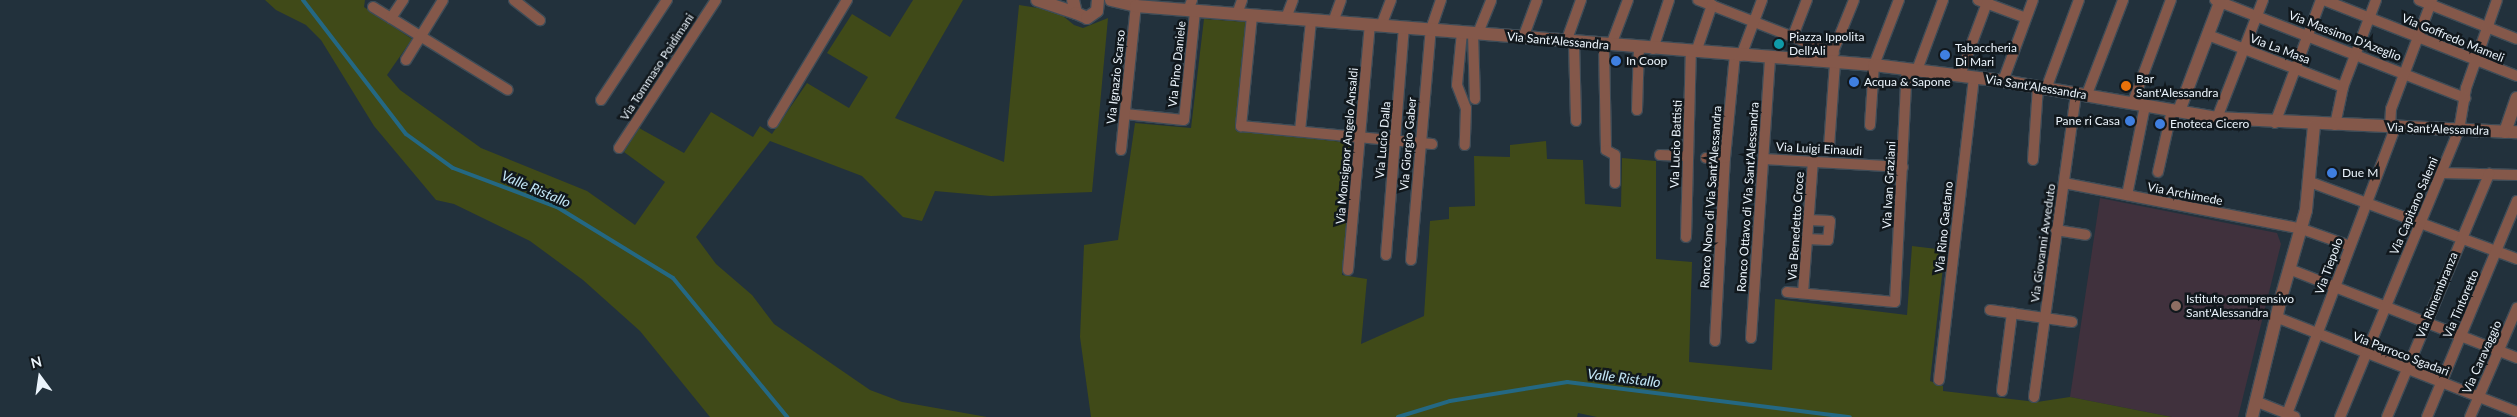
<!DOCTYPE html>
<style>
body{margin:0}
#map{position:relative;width:2517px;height:417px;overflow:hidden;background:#22313c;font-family:Lato,sans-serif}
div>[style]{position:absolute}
.education>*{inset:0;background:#40313d}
.green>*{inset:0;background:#404a18}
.stream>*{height:4px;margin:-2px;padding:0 2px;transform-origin:2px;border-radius:2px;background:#246883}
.roads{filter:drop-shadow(1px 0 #3e4c57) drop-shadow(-1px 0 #3e4c57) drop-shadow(0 1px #3e4c57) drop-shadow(0 -1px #3e4c57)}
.minor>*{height:10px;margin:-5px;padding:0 5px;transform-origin:5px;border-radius:5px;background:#84584a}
.tertiary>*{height:12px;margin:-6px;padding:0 6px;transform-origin:6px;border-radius:6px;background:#84584a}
.dots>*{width:14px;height:14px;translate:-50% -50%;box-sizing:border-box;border:2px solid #11181d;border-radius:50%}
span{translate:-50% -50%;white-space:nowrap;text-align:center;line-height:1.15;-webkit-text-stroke:5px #11181d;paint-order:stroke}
.street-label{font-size:12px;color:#ebf4fc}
.poi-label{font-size:12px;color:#ebf4fc}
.left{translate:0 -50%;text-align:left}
.right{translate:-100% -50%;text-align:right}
.water-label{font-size:14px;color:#c3e7f7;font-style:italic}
.north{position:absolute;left:15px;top:352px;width:50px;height:50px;-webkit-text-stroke:4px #11181d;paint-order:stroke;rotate:346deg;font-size:14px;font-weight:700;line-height:20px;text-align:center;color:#ebf4fc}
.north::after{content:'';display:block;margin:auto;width:18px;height:22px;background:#ebf4fc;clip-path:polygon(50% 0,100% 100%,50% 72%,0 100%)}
</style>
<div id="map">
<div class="education">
<div style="clip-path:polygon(2100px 198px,2277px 233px,2281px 244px,2238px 417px,2172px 417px,2070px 397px)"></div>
</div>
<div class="green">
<div style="clip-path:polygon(265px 0,365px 0,364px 7px,412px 39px,387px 75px,400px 90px,481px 148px,587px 191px,635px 225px,665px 182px,624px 152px,639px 128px,684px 153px,711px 112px,753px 137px,760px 126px,772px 134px,807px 83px,849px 108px,868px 77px,827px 53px,852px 14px,890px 37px,913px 0,963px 0,895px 118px,1004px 162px,1019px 5px,1057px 11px,1074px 25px,1083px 28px,1108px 18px,1092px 192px,991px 196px,935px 191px,922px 221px,903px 217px,862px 176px,770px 141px,696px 237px,716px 264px,752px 295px,774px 324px,870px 390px,902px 402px,987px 417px,710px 417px,640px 331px,583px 280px,530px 241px,454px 204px,436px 200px,374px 126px,321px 40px,306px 25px,276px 10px)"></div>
<div style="clip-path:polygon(1204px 19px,1246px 22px,1236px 131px,1353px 143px,1342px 275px,1367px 279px,1361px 344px,1424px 316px,1430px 221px,1449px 219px,1449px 207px,1475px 206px,1474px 156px,1510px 157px,1510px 145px,1546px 141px,1547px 159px,1583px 160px,1585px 204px,1621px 207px,1622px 158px,1656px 161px,1656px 259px,1692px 262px,1689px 362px,1772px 370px,1775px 299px,1907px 315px,1912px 246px,1945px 250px,1930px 381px,1943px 386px,1943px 391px,2037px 402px,2070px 397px,2172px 417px,1597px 417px,1578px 413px,1577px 417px,1091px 417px,1080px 337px,1084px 245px,1118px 240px,1135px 123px,1191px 128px)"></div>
</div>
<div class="stream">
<div style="left:303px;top:0;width:169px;rotate:52.5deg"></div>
<div style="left:406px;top:134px;width:58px;rotate:35.9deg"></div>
<div style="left:453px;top:168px;width:111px;rotate:20.6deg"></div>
<div style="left:557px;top:207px;width:136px;rotate:31.5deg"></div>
<div style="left:673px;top:278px;width:180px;rotate:50.6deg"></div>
<div style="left:1398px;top:417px;width:54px;rotate:-17.1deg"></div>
<div style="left:1450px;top:401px;width:119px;rotate:-9.2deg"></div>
<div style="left:1567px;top:382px;width:285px;rotate:7.1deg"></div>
</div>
<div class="roads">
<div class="minor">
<div style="left:514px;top:0;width:33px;rotate:38deg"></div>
<div style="left:1698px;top:0;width:146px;rotate:21.3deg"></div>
<div style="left:1978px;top:0;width:51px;rotate:20.6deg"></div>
<div style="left:2215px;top:0;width:269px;rotate:21.4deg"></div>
<div style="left:2324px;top:0;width:207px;rotate:21.5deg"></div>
<div style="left:2419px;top:0;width:105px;rotate:21.7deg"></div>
<div style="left:373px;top:7px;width:158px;rotate:31.6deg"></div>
<div style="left:1188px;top:10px;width:11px;rotate:-68deg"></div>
<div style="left:1237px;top:14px;width:15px;rotate:-70deg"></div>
<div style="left:1252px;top:16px;width:111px;rotate:95.7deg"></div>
<div style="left:1241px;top:126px;width:192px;rotate:5.4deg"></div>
<div style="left:391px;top:18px;width:22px;rotate:-56deg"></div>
<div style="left:1286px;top:18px;width:19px;rotate:-69deg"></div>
<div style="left:1333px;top:22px;width:23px;rotate:-70deg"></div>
<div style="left:1381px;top:26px;width:28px;rotate:-69deg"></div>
<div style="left:1462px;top:32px;width:53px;rotate:95.4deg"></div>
<div style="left:1457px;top:85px;width:25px;rotate:69deg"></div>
<div style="left:1466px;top:108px;width:37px;rotate:92deg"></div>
<div style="left:1473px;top:33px;width:66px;rotate:88.3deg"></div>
<div style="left:1478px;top:33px;width:35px;rotate:-68deg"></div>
<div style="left:2208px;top:35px;width:145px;rotate:21.1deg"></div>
<div style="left:1793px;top:36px;width:39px;rotate:-69deg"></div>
<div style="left:1523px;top:38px;width:40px;rotate:-69.8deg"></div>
<div style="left:1566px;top:42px;width:45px;rotate:-70.3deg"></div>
<div style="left:1574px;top:42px;width:79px;rotate:88.5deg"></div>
<div style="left:1604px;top:45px;width:105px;rotate:88.9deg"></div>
<div style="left:1606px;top:150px;width:10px;rotate:29deg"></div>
<div style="left:1615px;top:155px;width:28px;rotate:90deg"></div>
<div style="left:1611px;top:45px;width:48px;rotate:-69.3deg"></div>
<div style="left:1653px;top:49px;width:52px;rotate:-71.9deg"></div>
<div style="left:1696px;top:52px;width:50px;rotate:-71.2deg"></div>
<div style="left:1741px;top:56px;width:60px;rotate:-69.4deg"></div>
<div style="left:1831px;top:57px;width:61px;rotate:-68deg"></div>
<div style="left:406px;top:60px;width:70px;rotate:-58.3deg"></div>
<div style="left:1917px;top:70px;width:75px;rotate:-69.6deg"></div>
<div style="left:1960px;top:75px;width:80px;rotate:-69.5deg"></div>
<div style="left:2003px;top:81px;width:86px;rotate:-69.7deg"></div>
<div style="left:2046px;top:89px;width:95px;rotate:-69.7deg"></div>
<div style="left:2087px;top:94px;width:101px;rotate:-69deg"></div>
<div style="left:601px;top:100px;width:120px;rotate:-56.6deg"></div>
<div style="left:2133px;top:102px;width:109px;rotate:-69.6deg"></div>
<div style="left:1637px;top:110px;width:63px;rotate:-88.2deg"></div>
<div style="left:1125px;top:114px;width:59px;rotate:5.8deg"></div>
<div style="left:1184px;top:120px;width:110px;rotate:-84.2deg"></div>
<div style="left:2217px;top:118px;width:127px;rotate:-68.7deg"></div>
<div style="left:773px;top:123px;width:144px;rotate:-59deg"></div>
<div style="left:2275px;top:123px;width:131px;rotate:-69.5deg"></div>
<div style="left:1870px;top:125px;width:60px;rotate:-86.2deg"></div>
<div style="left:1874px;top:65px;width:70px;rotate:-69deg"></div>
<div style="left:2335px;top:125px;width:39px;rotate:-78deg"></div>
<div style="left:2343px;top:87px;width:93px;rotate:-69.2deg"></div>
<div style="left:2390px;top:128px;width:19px;rotate:-87deg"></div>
<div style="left:2391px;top:109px;width:116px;rotate:-69.4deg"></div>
<div style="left:1300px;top:131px;width:112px;rotate:-84.3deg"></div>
<div style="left:1829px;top:147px;width:84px;rotate:-85.9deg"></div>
<div style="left:619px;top:148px;width:177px;rotate:-56.8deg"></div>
<div style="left:1121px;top:150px;width:145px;rotate:-84.1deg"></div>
<div style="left:1660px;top:155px;width:28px;rotate:2deg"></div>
<div style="left:1706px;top:158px;width:19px"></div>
<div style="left:1764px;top:159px;width:139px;rotate:3.3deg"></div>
<div style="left:2033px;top:160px;width:73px;rotate:-86.1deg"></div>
<div style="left:2158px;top:172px;width:64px;rotate:-77.3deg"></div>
<div style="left:2442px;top:173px;width:75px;rotate:1.5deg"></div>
<div style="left:2310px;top:182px;width:221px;rotate:20.4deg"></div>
<div style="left:2064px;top:183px;width:242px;rotate:10.9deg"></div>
<div style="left:2302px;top:229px;width:51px;rotate:19.5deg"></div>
<div style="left:2127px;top:195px;width:91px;rotate:-78.6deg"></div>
<div style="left:2056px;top:230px;width:30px;rotate:9deg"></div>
<div style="left:1686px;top:237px;width:185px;rotate:-88.5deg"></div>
<div style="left:1807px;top:239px;width:21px;rotate:3deg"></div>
<div style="left:1828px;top:240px;width:19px;rotate:-84deg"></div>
<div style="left:1830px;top:221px;width:21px;rotate:-177deg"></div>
<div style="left:1386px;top:255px;width:228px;rotate:-85.5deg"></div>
<div style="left:1411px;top:260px;width:232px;rotate:-85.1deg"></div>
<div style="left:1431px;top:29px;width:31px;rotate:-71deg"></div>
<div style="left:2289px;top:269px;width:245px;rotate:21.3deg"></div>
<div style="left:1348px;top:270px;width:246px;rotate:-84.9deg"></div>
<div style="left:1787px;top:292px;width:108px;rotate:5.3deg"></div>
<div style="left:1895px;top:302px;width:233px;rotate:-87.1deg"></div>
<div style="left:1803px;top:293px;width:132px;rotate:-85.7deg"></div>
<div style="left:1990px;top:310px;width:83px;rotate:8.3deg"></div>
<div style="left:2276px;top:317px;width:259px;rotate:21.5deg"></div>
<div style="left:1751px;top:338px;width:281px;rotate:-86.1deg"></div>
<div style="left:1715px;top:341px;width:183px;rotate:-86.9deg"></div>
<div style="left:1725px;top:158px;width:103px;rotate:-84.5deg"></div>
<div style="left:1939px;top:380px;width:305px;rotate:-83.4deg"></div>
<div style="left:2002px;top:391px;width:79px;rotate:-82.7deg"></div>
<div style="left:2034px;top:397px;width:307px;rotate:-82.1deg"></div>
<div style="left:2255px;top:401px;width:43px;rotate:21.8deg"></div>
<div style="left:2287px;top:414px;width:306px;rotate:-69.3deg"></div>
<div style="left:2340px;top:417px;width:311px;rotate:-67.5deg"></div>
<div style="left:2459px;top:130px;width:43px;rotate:-80.5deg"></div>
<div style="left:2466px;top:88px;width:93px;rotate:-70.6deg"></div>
<div style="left:2387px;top:417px;width:264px;rotate:-67.2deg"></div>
<div style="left:2427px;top:417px;width:234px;rotate:-67.4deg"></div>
<div style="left:2470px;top:417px;width:119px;rotate:-66.7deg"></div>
</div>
<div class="tertiary">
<div style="left:1037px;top:0;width:41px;rotate:18.4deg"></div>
<div style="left:1073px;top:0;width:13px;rotate:77deg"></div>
<div style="left:1076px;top:13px;width:12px;rotate:24deg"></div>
<div style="left:1087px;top:18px;width:12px;rotate:-35deg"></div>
<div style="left:1097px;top:11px;width:11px;rotate:-85deg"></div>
<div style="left:1111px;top:0;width:26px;rotate:13deg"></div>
<div style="left:1136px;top:6px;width:740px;rotate:4.57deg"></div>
<div style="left:1874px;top:65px;width:130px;rotate:7.1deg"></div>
<div style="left:2003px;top:81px;width:217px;rotate:9.8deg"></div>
<div style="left:2217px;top:118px;width:300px;rotate:2.7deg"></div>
<div style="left:2179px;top:111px;width:119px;rotate:-69.3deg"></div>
<div style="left:2505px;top:132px;width:36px;rotate:-71deg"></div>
<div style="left:2252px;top:417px;width:122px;rotate:-76.3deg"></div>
<div style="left:2281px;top:298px;width:91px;rotate:-74.1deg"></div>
<div style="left:2306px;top:210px;width:85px;rotate:-84.6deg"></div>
</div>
</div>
<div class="dots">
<div style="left:1779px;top:44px;background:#0f9aa8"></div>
<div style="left:1945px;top:55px;background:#3f7fe0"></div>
<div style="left:1616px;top:61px;background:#3f7fe0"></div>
<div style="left:1854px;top:82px;background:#3f7fe0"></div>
<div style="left:2126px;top:86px;background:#e8710a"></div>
<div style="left:2130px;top:121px;background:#3f7fe0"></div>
<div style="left:2160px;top:124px;background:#3f7fe0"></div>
<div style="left:2332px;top:173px;background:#3f7fe0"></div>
<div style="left:2176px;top:306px;background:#8d6e63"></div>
</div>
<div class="street-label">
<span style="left:2345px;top:36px;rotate:21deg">Via Massimo D'Azeglio</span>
<span style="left:2453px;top:38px;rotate:22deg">Via Goffredo Mameli</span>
<span style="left:1558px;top:41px;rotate:5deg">Via Sant'Alessandra</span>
<span style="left:2280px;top:49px;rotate:21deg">Via La Masa</span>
<span style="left:1177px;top:64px;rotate:-84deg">Via Pino Daniele</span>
<span style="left:657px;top:67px;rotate:-57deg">Via Tommaso Poidimani</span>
<span style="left:1116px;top:77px;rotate:-84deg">Via Ignazio Scarso</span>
<span style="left:2036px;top:87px;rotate:9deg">Via Sant'Alessandra</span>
<span style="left:2438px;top:129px;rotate:2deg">Via Sant'Alessandra</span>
<span style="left:1383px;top:140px;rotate:-85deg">Via Lucio Dalla</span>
<span style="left:1408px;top:144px;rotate:-85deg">Via Giorgio Gaber</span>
<span style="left:1676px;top:144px;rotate:-88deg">Via Lucio Battisti</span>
<span style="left:1347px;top:146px;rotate:-85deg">Via Monsignor Angelo Ansaldi</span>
<span style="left:1819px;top:149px;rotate:3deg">Via Luigi Einaudi</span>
<span style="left:1889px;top:185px;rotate:-87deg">Via Ivan Graziani</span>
<span style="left:2185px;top:194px;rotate:11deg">Via Archimede</span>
<span style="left:1711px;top:197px;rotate:-86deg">Ronco Nono di Via Sant'Alessandra</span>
<span style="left:1748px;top:197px;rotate:-86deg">Ronco Ottavo di Via Sant'Alessandra</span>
<span style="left:2414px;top:206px;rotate:-67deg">Via Capitano Salemi</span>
<span style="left:1796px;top:226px;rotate:-86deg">Via Benedetto Croce</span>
<span style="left:1944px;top:227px;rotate:-84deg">Via Rino Gaetano</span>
<span style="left:2043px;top:243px;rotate:-82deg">Via Giovanni Avveduto</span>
<span style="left:2329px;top:266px;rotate:-70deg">Via Tiepolo</span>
<span style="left:2437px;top:295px;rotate:-68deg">Via Rimembranza</span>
<span style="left:2461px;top:304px;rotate:-67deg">Via Tintoretto</span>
<span style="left:2401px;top:354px;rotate:21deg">Via Parroco Sgadari</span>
<span style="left:2482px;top:357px;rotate:-66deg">Via Caravaggio</span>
</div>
<div class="poi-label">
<span class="left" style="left:1789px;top:44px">Piazza Ippolita<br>Dell'Ali</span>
<span class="left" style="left:1955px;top:55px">Tabaccheria<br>Di Mari</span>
<span class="left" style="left:1626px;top:61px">In Coop</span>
<span class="left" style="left:2136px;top:86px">Bar<br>Sant'Alessandra</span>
<span class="left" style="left:1864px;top:82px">Acqua &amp; Sapone</span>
<span class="right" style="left:2120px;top:121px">Pane ri Casa</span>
<span class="left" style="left:2170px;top:124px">Enoteca Cicero</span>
<span class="left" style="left:2342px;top:173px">Due M</span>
<span class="left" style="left:2186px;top:306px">Istituto comprensivo<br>Sant'Alessandra</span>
</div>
<div class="water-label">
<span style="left:536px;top:189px;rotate:23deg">Valle Ristallo</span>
<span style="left:1624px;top:378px;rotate:7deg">Valle Ristallo</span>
</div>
<div class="north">N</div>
</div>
